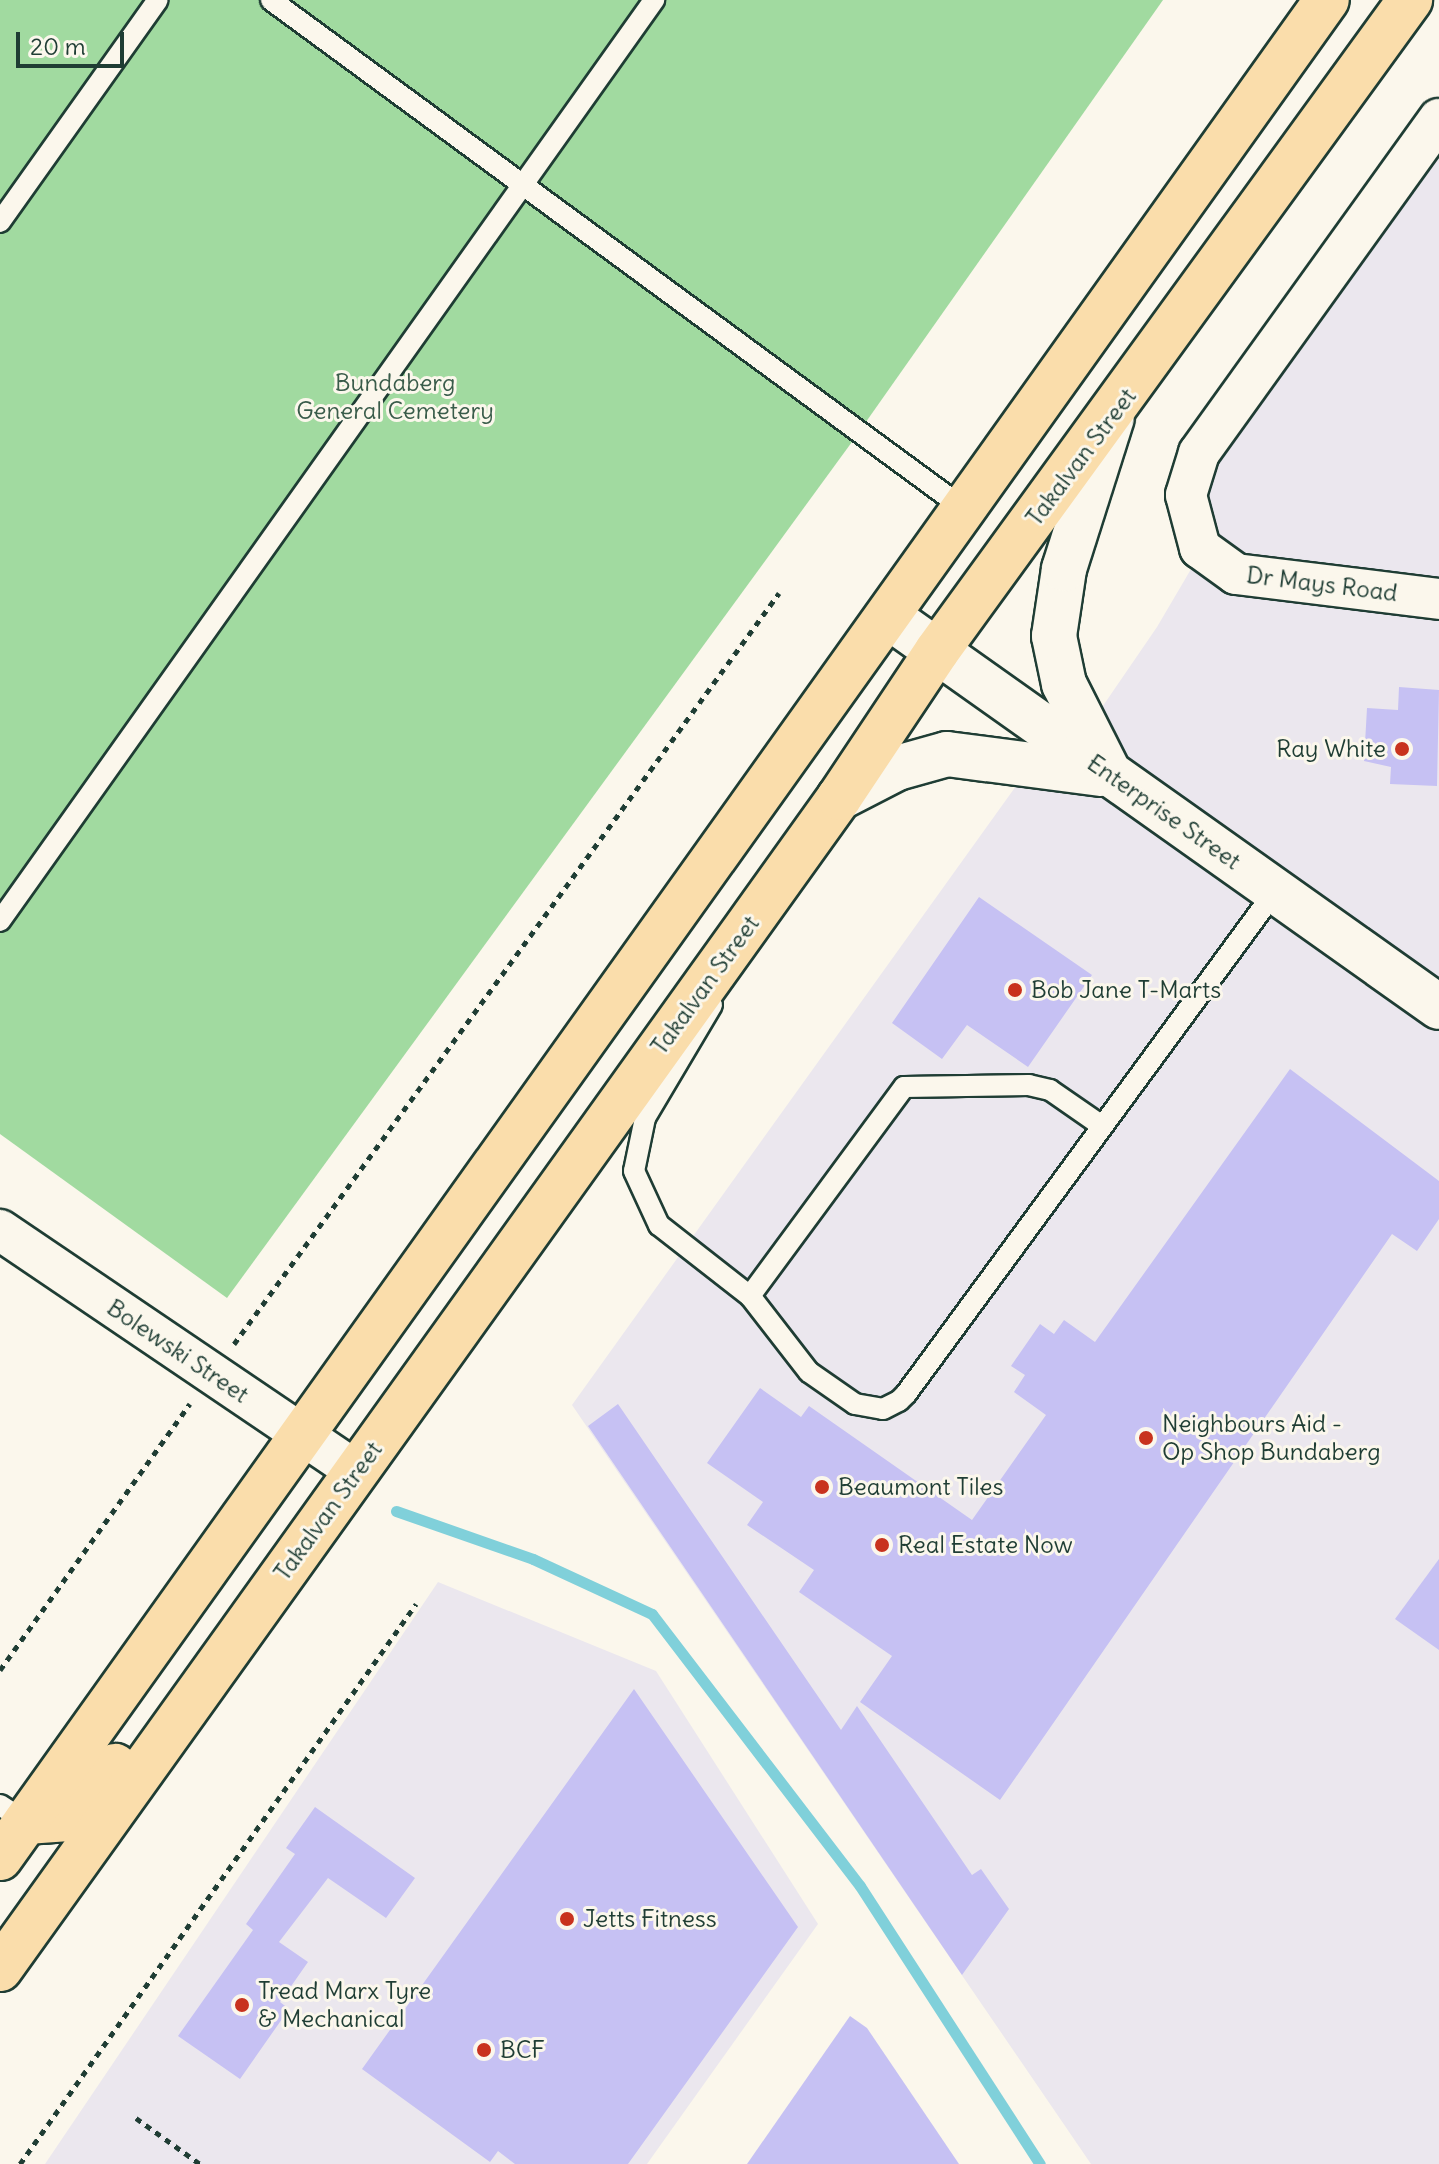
<!DOCTYPE html>
<style>
body{margin:0}
#map{position:relative;width:1439px;height:2164px;overflow:hidden;background:#fbf7ec;font-family:Delius,sans-serif}
div>[style]{position:absolute}
.built>*{inset:0;background:#ebe7ee}
.green>*{inset:0;background:#a1daa0}
.stream>*{height:11px;margin:-5.5px;padding:0 5.5px;transform-origin:5.5px;border-radius:5.5px;background:#80d0da}
.building>*{inset:0;background:#c6c1f3}
.path>*{height:5px;margin-top:-2.5px;transform-origin:0;background:repeating-linear-gradient(90deg,#1f3d34 0 6px,transparent 0 12px)}
.roads{filter:drop-shadow(2px 0 #1f3d34) drop-shadow(-2px 0 #1f3d34) drop-shadow(0 2px #1f3d34) drop-shadow(0 -2px #1f3d34)}
.service>*{height:20px;margin:-10px;padding:0 10px;transform-origin:10px;border-radius:10px;background:#fbf7ec}
.minor>*{height:40px;margin:-20px;padding:0 20px;transform-origin:20px;border-radius:20px;background:#fbf7ec}
.tertiary>*{height:44px;margin:-22px;padding:0 22px;transform-origin:22px;border-radius:22px;background:#fbf7ec}
.trunk>*{height:44px;margin:-22px;padding:0 22px;transform-origin:22px;border-radius:22px;background:#faddab}
.dots>*{width:22px;height:22px;translate:-50% -50%;box-sizing:border-box;border:4px solid #fbf7ec;border-radius:50%}
span{translate:-50% -50%;white-space:nowrap;text-align:center;line-height:1.15;-webkit-text-stroke:6px #fbf7ec;paint-order:stroke}
.park-label{font-size:24px;color:#395c4a}
.street-label{font-size:24px;color:#1f3d34}
.poi-label{font-size:24px;color:#1f3d34}
.right{translate:-100% -50%;text-align:right}
.left{translate:0 -50%;text-align:left}
.scale{position:absolute;left:16px;top:32px;width:108px;height:36px;box-sizing:border-box;border:4px solid #1f3d34;border-top:0;padding-left:10px;font-size:24px;line-height:28px;white-space:nowrap;color:#1f3d34;-webkit-text-stroke:6px #fbf7ec;paint-order:stroke}
</style>
<div id="map">
<div class="built">
<div style="clip-path:polygon(1439px 123px,1439px 2164px,1091px 2164px,572px 1405px,1049px 740px,1070px 754px,1157px 627px,1204px 547px,1189px 495px)"></div>
<div style="clip-path:polygon(438px 1582px,656px 1671px,818px 1924px,647px 2164px,45px 2164px)"></div>
</div>
<div class="green">
<div style="clip-path:polygon(0 0,1163px 0,849px 446px,227px 1298px,0 1134px)"></div>
</div>
<div class="stream">
<div style="left:396px;top:1511px;width:145px;rotate:19.3deg"></div>
<div style="left:533px;top:1559px;width:131px;rotate:24.8deg"></div>
<div style="left:652px;top:1614px;width:342px;rotate:52.6deg"></div>
<div style="left:860px;top:1886px;width:331px;rotate:57.1deg"></div>
</div>
<div class="building">
<div style="clip-path:polygon(1399px 687px,1439px 690px,1437px 786px,1390px 784px,1391px 767px,1364px 761px,1367px 708px,1398px 710px)"></div>
<div style="clip-path:polygon(979px 897px,1092px 975px,1028px 1067px,967px 1025px,942px 1059px,892px 1023px)"></div>
<div style="clip-path:polygon(1290px 1069px,1439px 1181px,1439px 1219px,1417px 1251px,1392px 1234px,1000px 1800px,860px 1702px,892px 1656px,799px 1592px,814px 1570px,747px 1525px,763px 1502px,707px 1463px,760px 1388px,801px 1417px,809px 1406px,972px 1520px,1046px 1415px,1014px 1392px,1025px 1375px,1011px 1366px,1040px 1324px,1054px 1334px,1064px 1320px,1095px 1342px)"></div>
<div style="clip-path:polygon(618px 1404px,841px 1730px,857px 1706px,972px 1875px,981px 1869px,1009px 1909px,962px 1975px,588px 1426px)"></div>
<div style="clip-path:polygon(1439px 1559px,1439px 1650px,1395px 1619px)"></div>
<div style="clip-path:polygon(634px 1689px,798px 1927px,628px 2164px,515px 2164px,498px 2151px,490px 2162px,362px 2069px)"></div>
<div style="clip-path:polygon(315px 1807px,415px 1878px,386px 1918px,328px 1878px,279px 1942px,308px 1962px,280px 2002px,289px 2009px,240px 2079px,178px 2036px,253px 1930px,246px 1924px,295px 1854px,286px 1848px)"></div>
<div style="clip-path:polygon(850px 2016px,867px 2028px,959px 2164px,747px 2164px)"></div>
</div>
<div class="path">
<div style="left:234px;top:1344px;width:928px;rotate:-54.03deg"></div>
<div style="left:0;top:1670px;width:327px;rotate:-54.5deg"></div>
<div style="left:136px;top:2118px;width:79px;rotate:35.7deg"></div>
<div style="left:20px;top:2164px;width:686px;rotate:-54.73deg"></div>
</div>
<div class="roads">
<div class="service">
<div style="left:271px;top:0;width:858px;rotate:36.28deg"></div>
<div style="left:0;top:222px;width:272px;rotate:-54.6deg"></div>
<div style="left:0;top:921px;width:1130px;rotate:-54.62deg"></div>
<div style="left:712px;top:1005px;width:131px;rotate:120.7deg"></div>
<div style="left:645px;top:1118px;width:54px;rotate:101.7deg"></div>
<div style="left:634px;top:1171px;width:60px;rotate:65.2deg"></div>
<div style="left:659px;top:1225px;width:115px;rotate:38deg"></div>
<div style="left:1102px;top:1126px;width:63px;rotate:-145.3deg"></div>
<div style="left:1050px;top:1090px;width:22px;rotate:-167deg"></div>
<div style="left:1029px;top:1085px;width:125px;rotate:179.1deg"></div>
<div style="left:904px;top:1087px;width:260px;rotate:126.4deg"></div>
<div style="left:750px;top:1296px;width:96px;rotate:52.2deg"></div>
<div style="left:809px;top:1372px;width:56px;rotate:34.8deg"></div>
<div style="left:855px;top:1404px;width:28px;rotate:10deg"></div>
<div style="left:883px;top:1409px;width:18px;rotate:-27deg"></div>
<div style="left:899px;top:1401px;width:10px;rotate:-45deg"></div>
<div style="left:906px;top:1394px;width:625px;rotate:-53.72deg"></div>
<div style="left:0;top:1805px;width:31px;rotate:33deg"></div>
</div>
<div class="minor">
<div style="left:1439px;top:119px;width:411px;rotate:125.7deg"></div>
<div style="left:1199px;top:453px;width:44px;rotate:107.2deg"></div>
<div style="left:1186px;top:495px;width:55px;rotate:75.2deg"></div>
<div style="left:1200px;top:548px;width:44px;rotate:35.8deg"></div>
<div style="left:1236px;top:574px;width:205px;rotate:7deg"></div>
<div style="left:0;top:1230px;width:430px;rotate:34.1deg"></div>
</div>
<div class="tertiary">
<div style="left:889px;top:617px;width:674px;rotate:35.34deg"></div>
<div style="left:1106px;top:767px;width:93px;rotate:-116.8deg"></div>
<div style="left:1064px;top:684px;width:49px;rotate:-101.8deg"></div>
<div style="left:1054px;top:636px;width:68px;rotate:-81.5deg"></div>
<div style="left:1064px;top:569px;width:158px;rotate:-72.4deg"></div>
<div style="left:839px;top:798px;width:65px;rotate:-27.3deg"></div>
<div style="left:897px;top:768px;width:52px;rotate:-15.6deg"></div>
<div style="left:947px;top:754px;width:155px;rotate:7.4deg"></div>
</div>
<div class="trunk">
<div style="left:26px;top:1822px;width:39px;rotate:-4deg"></div>
<div style="left:65px;top:1819px;width:73px;rotate:-46.7deg"></div>
<div style="left:0;top:1858px;width:2283px;rotate:-54.47deg"></div>
<div style="left:0;top:1969px;width:1441px;rotate:-54.38deg"></div>
<div style="left:839px;top:798px;width:177px;rotate:-56.3deg"></div>
<div style="left:937px;top:651px;width:805px;rotate:-54deg"></div>
</div>
</div>
<div class="dots">
<div style="left:1402px;top:749px;background:#c8321e"></div>
<div style="left:1015px;top:990px;background:#c8321e"></div>
<div style="left:1146px;top:1438px;background:#c8321e"></div>
<div style="left:822px;top:1487px;background:#c8321e"></div>
<div style="left:882px;top:1545px;background:#c8321e"></div>
<div style="left:567px;top:1919px;background:#c8321e"></div>
<div style="left:242px;top:2005px;background:#c8321e"></div>
<div style="left:484px;top:2050px;background:#c8321e"></div>
</div>
<div class="park-label">
<span style="left:395px;top:397px">Bundaberg<br>General Cemetery</span>
</div>
<div class="street-label">
<span style="left:1081px;top:457px;rotate:-53deg">Takalvan Street</span>
<span style="left:1322px;top:584px;rotate:7deg">Dr Mays Road</span>
<span style="left:1164px;top:812px;rotate:35deg">Enterprise Street</span>
<span style="left:705px;top:985px;rotate:-54deg">Takalvan Street</span>
<span style="left:178px;top:1351px;rotate:34deg">Bolewski Street</span>
<span style="left:328px;top:1511px;rotate:-54deg">Takalvan Street</span>
</div>
<div class="poi-label">
<span class="right" style="left:1386px;top:749px">Ray White</span>
<span class="left" style="left:1031px;top:990px">Bob Jane T-Marts</span>
<span class="left" style="left:1162px;top:1438px">Neighbours Aid -<br>Op Shop Bundaberg</span>
<span class="left" style="left:838px;top:1487px">Beaumont Tiles</span>
<span class="left" style="left:898px;top:1545px">Real Estate Now</span>
<span class="left" style="left:583px;top:1919px">Jetts Fitness</span>
<span class="left" style="left:258px;top:2005px">Tread Marx Tyre<br>&amp; Mechanical</span>
<span class="left" style="left:500px;top:2050px">BCF</span>
</div>
<div class="scale">20 m</div>
</div>
